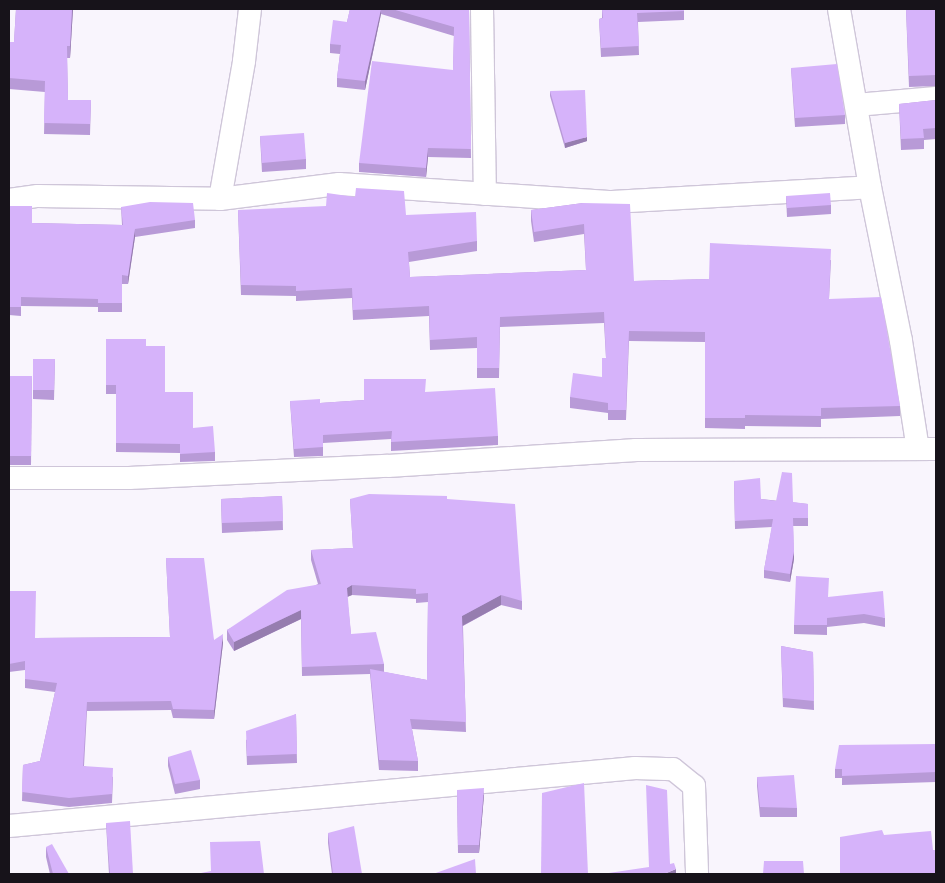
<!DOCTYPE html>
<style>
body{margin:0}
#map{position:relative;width:945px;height:883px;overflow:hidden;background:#f9f5fd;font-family:Poppins,sans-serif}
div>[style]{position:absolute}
.roads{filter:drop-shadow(1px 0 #cfc6d9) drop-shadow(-1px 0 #cfc6d9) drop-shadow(0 1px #cfc6d9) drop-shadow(0 -1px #cfc6d9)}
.minor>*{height:22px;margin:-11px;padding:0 11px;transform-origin:11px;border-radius:11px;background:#fff}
.wall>*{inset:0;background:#b89ad7}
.shaded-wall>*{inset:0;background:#967daf}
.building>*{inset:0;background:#d6b3fa}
span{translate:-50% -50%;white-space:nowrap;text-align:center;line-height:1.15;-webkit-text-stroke:4.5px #f9f5fd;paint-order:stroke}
.frame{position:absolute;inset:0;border:10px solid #17131a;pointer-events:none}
</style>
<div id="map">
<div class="roads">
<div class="minor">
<div style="left:482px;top:9px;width:185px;rotate:89.1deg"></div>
<div style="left:839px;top:9px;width:181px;rotate:80.1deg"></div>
<div style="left:870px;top:187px;width:157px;rotate:78.6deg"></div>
<div style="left:901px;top:341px;width:109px;rotate:81.1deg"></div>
<div style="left:856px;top:105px;width:80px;rotate:-5deg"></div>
<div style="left:220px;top:199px;width:120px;rotate:-7.2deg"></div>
<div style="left:339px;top:184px;width:274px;rotate:3.8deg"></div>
<div style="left:612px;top:202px;width:258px;rotate:-3.3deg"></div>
<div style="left:9px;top:200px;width:29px;rotate:-8deg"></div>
<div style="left:38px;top:196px;width:182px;rotate:0.9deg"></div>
<div style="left:220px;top:199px;width:140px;rotate:-80.1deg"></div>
<div style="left:244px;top:61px;width:52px;rotate:-83.4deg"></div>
<div style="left:9px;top:478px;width:120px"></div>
<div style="left:129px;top:478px;width:259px;rotate:-2.7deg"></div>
<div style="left:388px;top:466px;width:249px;rotate:-3.7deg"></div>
<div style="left:636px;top:450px;width:300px;rotate:-0.2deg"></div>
<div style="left:9px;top:826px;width:629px;rotate:-5.29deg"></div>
<div style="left:635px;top:768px;width:38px;rotate:2deg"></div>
<div style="left:673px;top:769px;width:27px;rotate:39deg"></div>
<div style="left:694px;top:786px;width:88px;rotate:88deg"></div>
</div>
</div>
<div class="wall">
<div style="clip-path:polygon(16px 9px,73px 9px,70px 58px,67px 58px,68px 100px,91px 100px,90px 135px,44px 134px,45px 92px,9px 89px,9px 42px,14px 42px)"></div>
<div style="clip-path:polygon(350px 9px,469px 9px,471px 158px,428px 157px,426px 177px,359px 172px,359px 163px,453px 70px,454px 36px,381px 14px,365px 90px,337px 87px,337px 78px,340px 54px,330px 53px,330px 44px,347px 22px)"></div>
<div style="clip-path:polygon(602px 9px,684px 9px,684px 20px,638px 22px,639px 55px,601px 57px,599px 19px,602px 18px)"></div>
<div style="clip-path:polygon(906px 9px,936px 9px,936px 86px,909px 87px)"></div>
<div style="clip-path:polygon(791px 68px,845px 115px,845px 124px,795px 127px)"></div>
<div style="clip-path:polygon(550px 91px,587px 141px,565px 148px,550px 96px)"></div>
<div style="clip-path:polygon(936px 100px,936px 139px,924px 140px,924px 149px,901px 150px,899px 104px)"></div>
<div style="clip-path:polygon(260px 136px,306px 159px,306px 169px,262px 172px)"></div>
<div style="clip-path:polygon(786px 196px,831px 205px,831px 214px,787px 217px)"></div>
<div style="clip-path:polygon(583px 203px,634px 281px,709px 279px,831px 260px,829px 299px,900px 406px,900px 416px,821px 419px,821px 427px,745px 426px,745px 429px,705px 428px,705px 342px,629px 341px,626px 420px,608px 420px,608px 413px,570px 408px,570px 397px,602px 377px,606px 358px,604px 323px,500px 327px,499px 378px,477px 378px,477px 348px,430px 350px,429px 316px,353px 320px,352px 298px,296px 301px,296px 296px,241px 295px,238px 210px,406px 215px,477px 241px,477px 251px,409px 262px,410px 277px,586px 270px,584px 234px,534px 242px,531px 221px,531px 210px)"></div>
<div style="clip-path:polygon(9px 206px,32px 223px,122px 225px,121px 207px,195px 220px,195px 228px,135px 237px,128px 284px,122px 284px,122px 312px,98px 312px,98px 307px,21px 306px,21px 316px,9px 315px)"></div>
<div style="clip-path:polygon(106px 339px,146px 346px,165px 392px,193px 428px,215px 452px,215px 461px,180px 462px,180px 453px,116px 452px,116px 394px,106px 394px)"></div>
<div style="clip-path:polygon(33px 359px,55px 359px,54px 400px,33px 399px)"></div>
<div style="clip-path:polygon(32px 376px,31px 465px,9px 465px,10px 408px)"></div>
<div style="clip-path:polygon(426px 392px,498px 436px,498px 445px,391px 451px,391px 439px,323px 443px,323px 456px,294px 457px,290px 401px,320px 403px,364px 400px)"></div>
<div style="clip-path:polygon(734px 481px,761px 499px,808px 504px,808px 526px,793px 526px,794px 559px,790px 582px,764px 578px,764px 570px,772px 527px,735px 529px)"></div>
<div style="clip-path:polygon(282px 496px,283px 530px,222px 533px,221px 499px)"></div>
<div style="clip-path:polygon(evenodd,350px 499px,447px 499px,522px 601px,522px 610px,501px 605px,463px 626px,466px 732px,412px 729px,418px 761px,418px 771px,379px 770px,370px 674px,302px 676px,301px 619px,234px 651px,227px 640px,227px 630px,318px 584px,311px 560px,311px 550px,353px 548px,350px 499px,352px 595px,416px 599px,416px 603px,428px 602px,427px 680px,384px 672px,384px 664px,351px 634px,347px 597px,352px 595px)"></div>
<div style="clip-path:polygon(166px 558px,214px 640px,223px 643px,214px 719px,173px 718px,171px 710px,87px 711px,84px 766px,113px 777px,112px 803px,69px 807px,22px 801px,23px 765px,40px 761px,55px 692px,25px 688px,25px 670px,9px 672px,9px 591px,35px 638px,170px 637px)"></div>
<div style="clip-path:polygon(828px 597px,885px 618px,885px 627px,864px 623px,827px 627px,827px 635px,794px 634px,794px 625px)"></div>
<div style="clip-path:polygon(781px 646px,813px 652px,814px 710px,783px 707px)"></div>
<div style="clip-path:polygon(296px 714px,297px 763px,247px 765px,246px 740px)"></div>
<div style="clip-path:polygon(936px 744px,936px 782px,842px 785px,842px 778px,835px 778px,835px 769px)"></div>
<div style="clip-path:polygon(168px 757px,200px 780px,200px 789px,175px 794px,168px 766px)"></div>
<div style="clip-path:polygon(757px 777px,797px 808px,797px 817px,760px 817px,757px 786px)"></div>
<div style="clip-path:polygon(457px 790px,484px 795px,479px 853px,458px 853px)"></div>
<div style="clip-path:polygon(106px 823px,133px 874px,109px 874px)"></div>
<div style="clip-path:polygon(328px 833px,362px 874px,332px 874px,328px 843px)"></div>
<div style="clip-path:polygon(46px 847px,69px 874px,50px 874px,46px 857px)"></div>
</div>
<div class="shaded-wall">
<div style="clip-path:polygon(72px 9px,73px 9px,70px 58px,70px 46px)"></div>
<div style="clip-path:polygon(381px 9px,381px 14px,365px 90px,365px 81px)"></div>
<div style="clip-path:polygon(587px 137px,587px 141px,565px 148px,565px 143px)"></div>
<div style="clip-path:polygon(428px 148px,428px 157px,426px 177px,426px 168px)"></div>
<div style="clip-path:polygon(135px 229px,135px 237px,128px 284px,128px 276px)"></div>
<div style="clip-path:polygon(794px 551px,794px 559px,790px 582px,790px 574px)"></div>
<div style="clip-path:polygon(352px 585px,352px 595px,347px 597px,347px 588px)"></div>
<div style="clip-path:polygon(501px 595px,501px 605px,462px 626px,462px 616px)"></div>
<div style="clip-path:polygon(301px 610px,301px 619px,234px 651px,234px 642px)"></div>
<div style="clip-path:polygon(223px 634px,223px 643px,214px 719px,214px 710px)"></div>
<div style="clip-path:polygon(484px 788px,484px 795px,479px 853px,479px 845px)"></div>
<div style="clip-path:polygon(676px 869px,676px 874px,664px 874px)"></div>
</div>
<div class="building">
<div style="clip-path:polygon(16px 9px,72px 9px,70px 46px,67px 46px,68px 100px,91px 100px,90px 124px,44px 123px,45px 81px,9px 78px,9px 42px,14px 42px)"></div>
<div style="clip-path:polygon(350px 9px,381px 9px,365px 81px,337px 78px,341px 45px,330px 44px,333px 20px,347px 22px)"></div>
<div style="clip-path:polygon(392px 9px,469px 9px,471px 149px,428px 148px,426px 168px,359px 163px,372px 61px,453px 70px,454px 27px)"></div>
<div style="clip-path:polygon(602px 9px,684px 9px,684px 11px,637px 13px,639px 46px,601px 48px,599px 19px,603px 18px)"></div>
<div style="clip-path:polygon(906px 9px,936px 9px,936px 75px,909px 76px)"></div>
<div style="clip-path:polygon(837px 64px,845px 115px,795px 118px,791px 68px)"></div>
<div style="clip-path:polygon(585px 90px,587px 137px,565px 143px,550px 91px)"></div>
<div style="clip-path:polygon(936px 100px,936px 128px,923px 129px,924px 138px,901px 139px,899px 104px)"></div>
<div style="clip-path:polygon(304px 133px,306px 159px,262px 163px,260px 136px)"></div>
<div style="clip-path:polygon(356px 188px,404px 191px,406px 215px,476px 212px,477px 241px,408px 252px,410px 277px,586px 270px,584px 224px,534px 232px,531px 210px,583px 203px,630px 204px,634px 281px,709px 279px,710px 243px,831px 249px,829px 299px,881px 297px,900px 406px,821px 408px,821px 416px,745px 415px,745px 418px,705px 418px,705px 332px,629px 331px,626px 410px,608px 410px,608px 403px,570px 397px,573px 373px,602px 377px,602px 358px,606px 358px,604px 312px,500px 317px,499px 368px,477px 368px,477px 337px,430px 340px,429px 306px,353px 310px,352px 288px,296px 291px,296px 286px,241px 285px,238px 210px,326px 206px,327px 193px,355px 197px)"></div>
<div style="clip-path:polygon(830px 193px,831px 205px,787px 208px,786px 196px)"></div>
<div style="clip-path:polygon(150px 202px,193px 203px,195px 220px,135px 229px,128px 276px,122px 275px,122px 303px,98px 303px,98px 299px,21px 297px,21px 307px,9px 307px,9px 206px,32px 206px,32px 223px,123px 225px,121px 207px)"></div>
<div style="clip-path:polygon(106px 339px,146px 339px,146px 346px,165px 346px,165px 392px,193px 392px,193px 428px,213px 426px,215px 452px,180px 454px,180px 444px,116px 443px,116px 385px,106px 385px)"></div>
<div style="clip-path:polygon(33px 359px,55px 359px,54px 390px,33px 390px)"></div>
<div style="clip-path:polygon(10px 376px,32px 376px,31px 456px,9px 456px,9px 408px,10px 408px)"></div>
<div style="clip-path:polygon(364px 379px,426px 379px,425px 392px,495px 388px,498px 436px,391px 442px,392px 431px,323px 435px,323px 447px,294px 449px,290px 401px,320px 399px,320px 403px,364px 400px)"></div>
<div style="clip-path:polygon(782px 472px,792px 473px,793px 502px,808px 504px,808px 518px,793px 518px,794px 551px,790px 574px,764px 570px,773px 519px,735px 521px,734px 481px,760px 478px,761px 499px,776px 501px)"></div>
<div style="clip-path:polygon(369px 494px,447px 496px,447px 499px,515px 504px,522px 601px,501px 595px,462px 616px,466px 722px,410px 719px,418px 761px,379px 760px,370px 669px,427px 680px,428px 593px,416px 594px,416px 589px,352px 585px,347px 588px,351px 634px,376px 632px,384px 664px,302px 667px,301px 610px,234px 642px,227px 630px,287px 590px,321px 584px,311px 550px,353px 548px,350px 499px)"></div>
<div style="clip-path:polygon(282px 496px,283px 521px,222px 523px,221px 499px)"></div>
<div style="clip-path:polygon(166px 558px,204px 558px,214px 640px,223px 634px,214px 710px,173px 709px,171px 701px,87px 702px,83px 766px,113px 768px,112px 794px,69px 798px,22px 792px,23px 765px,40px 761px,57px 683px,25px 679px,25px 661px,9px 664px,9px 591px,36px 591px,35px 638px,170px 637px)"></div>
<div style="clip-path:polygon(796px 576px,829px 578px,828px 597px,883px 591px,885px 618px,864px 614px,827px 618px,827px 625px,794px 625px)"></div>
<div style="clip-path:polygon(781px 646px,813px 652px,814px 701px,783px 698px)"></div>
<div style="clip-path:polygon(296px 714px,297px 754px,247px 756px,246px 731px)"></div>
<div style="clip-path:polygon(936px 744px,936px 772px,842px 776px,842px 769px,835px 769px,839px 745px)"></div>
<div style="clip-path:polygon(191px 750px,200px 780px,175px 784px,168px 757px)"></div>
<div style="clip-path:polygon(794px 775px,797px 808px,760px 807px,757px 777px)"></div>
<div style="clip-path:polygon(584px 783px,588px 874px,541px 874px,542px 793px)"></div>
<div style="clip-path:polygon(646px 785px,667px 790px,670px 864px,674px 863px,676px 869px,664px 874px,602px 874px,649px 867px)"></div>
<div style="clip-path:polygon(484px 788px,479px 845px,458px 845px,457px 790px)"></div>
<div style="clip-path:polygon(130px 821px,133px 874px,110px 874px,106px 823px)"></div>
<div style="clip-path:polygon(354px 826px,362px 874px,333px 874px,328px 833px)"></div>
<div style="clip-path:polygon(882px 830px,884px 835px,931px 831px,933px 850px,936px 850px,936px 874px,840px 874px,840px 837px)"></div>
<div style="clip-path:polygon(260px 841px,264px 874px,196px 874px,211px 871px,210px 842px)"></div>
<div style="clip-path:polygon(52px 844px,69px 874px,53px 874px,46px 847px)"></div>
<div style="clip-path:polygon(475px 859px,476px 874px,433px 874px)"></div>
<div style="clip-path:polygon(764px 861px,803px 861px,804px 874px,763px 874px)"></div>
</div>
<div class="frame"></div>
</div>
